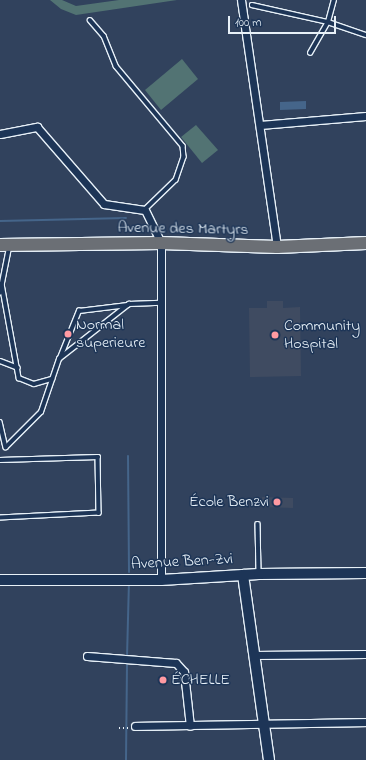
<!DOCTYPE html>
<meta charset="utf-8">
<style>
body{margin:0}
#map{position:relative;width:366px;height:760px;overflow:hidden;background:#31425d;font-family:"Indie Flower",sans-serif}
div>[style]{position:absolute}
.built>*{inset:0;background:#3f4b61}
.green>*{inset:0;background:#527373}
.water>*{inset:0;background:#45658a}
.stream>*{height:2px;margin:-1px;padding:0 1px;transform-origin:1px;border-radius:1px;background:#45658a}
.path>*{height:1.5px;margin-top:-0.75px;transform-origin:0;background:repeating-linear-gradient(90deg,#e8f1f8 0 1px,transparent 0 4px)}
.roads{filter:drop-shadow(1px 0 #e8f1f8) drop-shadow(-1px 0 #e8f1f8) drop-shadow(0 1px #e8f1f8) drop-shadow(0 -1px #e8f1f8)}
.lane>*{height:3.5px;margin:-1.75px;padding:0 1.75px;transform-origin:1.75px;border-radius:1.75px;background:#1d3557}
.street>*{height:7px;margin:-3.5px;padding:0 3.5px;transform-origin:3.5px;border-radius:3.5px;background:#1d3557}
.secondary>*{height:10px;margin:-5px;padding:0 5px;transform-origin:5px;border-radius:5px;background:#1d3557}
.primary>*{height:12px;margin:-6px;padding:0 6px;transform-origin:6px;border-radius:6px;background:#6b6f75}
.dots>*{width:11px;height:11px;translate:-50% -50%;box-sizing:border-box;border:2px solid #1d3557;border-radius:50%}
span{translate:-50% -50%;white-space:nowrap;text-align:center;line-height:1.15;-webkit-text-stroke:3px #1d3557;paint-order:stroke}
.street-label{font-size:16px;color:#e8f1f8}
.poi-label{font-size:16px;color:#e8f1f8}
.left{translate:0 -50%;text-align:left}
.right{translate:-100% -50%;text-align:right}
.scale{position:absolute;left:228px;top:16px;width:108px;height:18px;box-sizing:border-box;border:2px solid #e8f1f8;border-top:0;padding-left:5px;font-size:12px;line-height:14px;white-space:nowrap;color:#e8f1f8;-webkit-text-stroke:3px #1d3557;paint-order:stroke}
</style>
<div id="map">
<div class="built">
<div style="clip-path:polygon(267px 301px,283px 301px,283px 308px,300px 307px,301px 376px,250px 377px,249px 308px,267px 308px)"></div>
<div style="clip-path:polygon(262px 497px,293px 498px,293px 508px,262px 507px)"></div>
</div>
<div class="green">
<div style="clip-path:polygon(50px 0,62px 0,76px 6px,119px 0,177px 0,76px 15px,61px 9px)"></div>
<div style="clip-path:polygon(182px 59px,198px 79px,161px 110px,145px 90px)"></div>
<div style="clip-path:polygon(196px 125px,218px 150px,202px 163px,181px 137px)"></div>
</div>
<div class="water">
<div style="clip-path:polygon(306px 101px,306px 109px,280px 110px,280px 102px)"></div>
</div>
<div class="stream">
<div style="left:0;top:221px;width:126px;rotate:-1.4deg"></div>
<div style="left:128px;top:456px;width:116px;rotate:89.5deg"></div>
<div style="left:127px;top:657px;width:74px;rotate:-88.5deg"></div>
<div style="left:126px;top:760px;width:99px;rotate:-89.4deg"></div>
</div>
<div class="path">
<div style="left:119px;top:728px;width:11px"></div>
</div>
<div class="roads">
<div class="lane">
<div style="left:252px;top:5px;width:78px;rotate:12.6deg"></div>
<div style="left:328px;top:22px;width:40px;rotate:18.9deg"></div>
<div style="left:90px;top:20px;width:21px;rotate:49deg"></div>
<div style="left:104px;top:36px;width:32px;rotate:68deg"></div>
<div style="left:116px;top:66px;width:104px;rotate:50.1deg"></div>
<div style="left:183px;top:146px;width:11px;rotate:85deg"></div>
<div style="left:184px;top:157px;width:24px;rotate:109deg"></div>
<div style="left:176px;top:180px;width:43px;rotate:135.9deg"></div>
<div style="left:310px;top:53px;width:36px;rotate:-60deg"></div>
<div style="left:328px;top:22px;width:23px;rotate:-75deg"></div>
<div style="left:2px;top:284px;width:96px;rotate:79.7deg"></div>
<div style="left:19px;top:378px;width:16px;rotate:22deg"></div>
<div style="left:34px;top:384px;width:19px;rotate:-16deg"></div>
<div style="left:0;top:293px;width:46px;rotate:-78.7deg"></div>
<div style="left:60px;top:358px;width:51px;rotate:-68deg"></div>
<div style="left:79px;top:311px;width:49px;rotate:-7deg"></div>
<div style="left:0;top:361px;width:19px;rotate:21deg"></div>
<div style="left:0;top:422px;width:26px;rotate:77deg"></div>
<div style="left:6px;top:447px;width:49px;rotate:-45deg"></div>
<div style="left:41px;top:412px;width:56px;rotate:-71.2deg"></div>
<div style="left:59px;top:359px;width:89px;rotate:-38.2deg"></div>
<div style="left:129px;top:304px;width:32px;rotate:-2deg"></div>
<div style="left:0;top:460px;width:98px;rotate:-1.8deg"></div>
<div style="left:98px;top:457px;width:56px;rotate:89deg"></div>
<div style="left:99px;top:513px;width:99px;rotate:177.1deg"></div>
<div style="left:258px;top:524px;width:49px;rotate:88.8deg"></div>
</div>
<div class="street">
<div style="left:241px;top:0;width:250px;rotate:81.7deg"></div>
<div style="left:260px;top:125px;width:106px;rotate:-4.9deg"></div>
<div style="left:0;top:134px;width:38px;rotate:-11deg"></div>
<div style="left:37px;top:127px;width:102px;rotate:49deg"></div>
<div style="left:104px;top:204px;width:41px;rotate:8.3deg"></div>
<div style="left:145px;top:210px;width:37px;rotate:64deg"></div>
<div style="left:161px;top:243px;width:337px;rotate:90deg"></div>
<div style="left:254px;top:655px;width:112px;rotate:-0.5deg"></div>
<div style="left:87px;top:656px;width:89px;rotate:4.5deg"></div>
<div style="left:176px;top:663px;width:12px;rotate:48deg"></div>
<div style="left:184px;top:672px;width:54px;rotate:83.7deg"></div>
<div style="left:135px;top:726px;width:231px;rotate:-1deg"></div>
</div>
<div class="secondary">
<div style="left:243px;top:575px;width:187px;rotate:82deg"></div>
<div style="left:0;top:580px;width:161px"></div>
<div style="left:161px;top:580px;width:98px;rotate:-3.5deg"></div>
<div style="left:259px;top:574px;width:107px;rotate:-0.5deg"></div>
</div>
<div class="primary">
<div style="left:0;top:245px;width:161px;rotate:-0.7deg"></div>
<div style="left:161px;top:243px;width:116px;rotate:2deg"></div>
<div style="left:277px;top:247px;width:89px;rotate:-2.6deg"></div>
</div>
</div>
<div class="dots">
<div style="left:68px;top:334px;background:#ff9aa2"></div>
<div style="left:275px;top:335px;background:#ff9aa2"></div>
<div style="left:277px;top:502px;background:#ff9aa2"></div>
<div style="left:163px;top:680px;background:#ff9aa2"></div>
</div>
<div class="street-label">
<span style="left:183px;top:229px;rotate:1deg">Avenue des Martyrs</span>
<span style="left:182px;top:562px;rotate:-3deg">Avenue Ben-Zvi</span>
</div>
<div class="poi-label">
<span class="left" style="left:76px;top:334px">Normal<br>superieure</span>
<span class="left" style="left:284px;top:335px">Community<br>Hospital</span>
<span class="right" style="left:269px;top:502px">École Benzvi</span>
<span class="left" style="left:171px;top:680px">ÉCHELLE</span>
</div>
<div class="scale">100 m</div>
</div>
